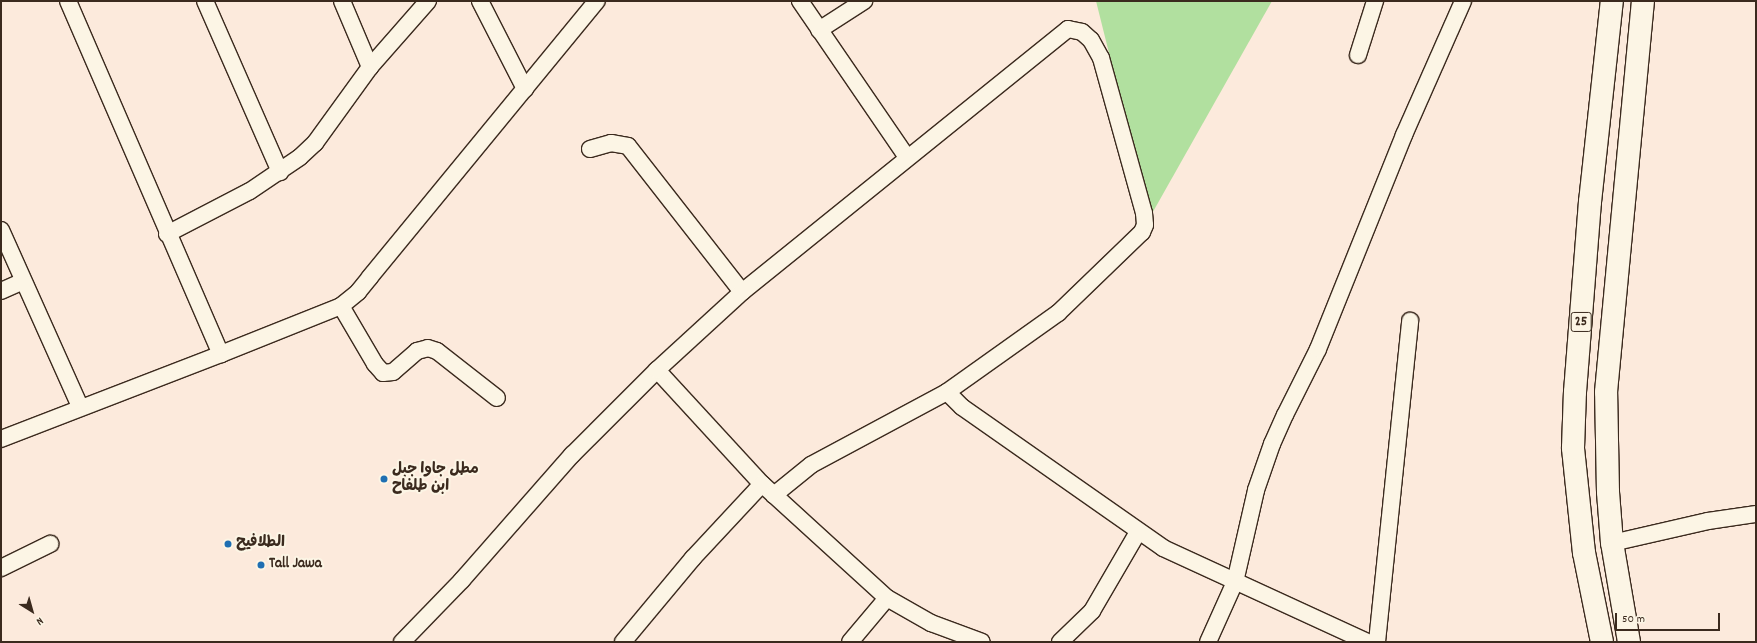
<!DOCTYPE html>
<meta charset="utf-8">
<style>
body{margin:0}
#map{position:relative;width:1757px;height:643px;overflow:hidden;background:#fceadc;font-family:Dekko,"Playpen Sans Arabic",sans-serif}
div>[style]{position:absolute}
.green>*{inset:0;background:#b1e09f}
.roads{filter:drop-shadow(1px 0 #3b2a1e) drop-shadow(-1px 0 #3b2a1e) drop-shadow(0 1px #3b2a1e) drop-shadow(0 -1px #3b2a1e)}
.minor>*{height:16px;margin:-8px;padding:0 8px;transform-origin:8px;border-radius:8px;background:#fcf5e5}
.highway>*{height:22px;margin:-11px;padding:0 11px;transform-origin:11px;border-radius:11px;background:#fcf5e5}
.dots>*{width:11px;height:11px;translate:-50% -50%;box-sizing:border-box;border:2px solid #fcf5e5;border-radius:50%}
span{translate:-50% -50%;white-space:nowrap;text-align:center;line-height:1.15;-webkit-text-stroke:4px #fcf5e5;paint-order:stroke}
.shield-label span{padding:1px 3px;background:#fcf5e5;border:1px solid;border-radius:3px;-webkit-text-stroke-width:0}
.shield-label{font-size:14px;color:#3b2a1e;font-weight:700}
.poi-label{font-size:15px;color:#3b2a1e;font-weight:700}
.left{translate:0 -50%;text-align:left}
.frame{position:absolute;inset:0;border:2px solid #3b2a1e;pointer-events:none}
.north{position:absolute;left:12px;top:591px;width:40px;height:40px;-webkit-text-stroke:3px #fcf5e5;paint-order:stroke;rotate:143deg;font-size:11px;font-weight:700;line-height:16px;text-align:center;color:#3b2a1e}
.north::after{content:'';display:block;margin:auto;width:14px;height:18px;background:#3b2a1e;clip-path:polygon(50% 0,100% 100%,50% 72%,0 100%)}
.scale{position:absolute;left:1615px;top:613px;width:105px;height:18px;box-sizing:border-box;border:2px solid #3b2a1e;border-top:0;padding-left:5px;font-size:12px;line-height:14px;white-space:nowrap;color:#3b2a1e;-webkit-text-stroke:3px #fcf5e5;paint-order:stroke}
</style>
<div id="map">
<div class="green">
<div style="clip-path:polygon(1096px 1px,1272px 1px,1150px 217px)"></div>
</div>
<div class="roads">
<div class="minor">
<div style="left:68px;top:1px;width:385px;rotate:66.6deg"></div>
<div style="left:205px;top:1px;width:187px;rotate:66.3deg"></div>
<div style="left:342px;top:1px;width:72px;rotate:67deg"></div>
<div style="left:480px;top:1px;width:99px;rotate:62.9deg"></div>
<div style="left:800px;top:1px;width:189px;rotate:55.6deg"></div>
<div style="left:819px;top:30px;width:54px;rotate:-32.8deg"></div>
<div style="left:1358px;top:55px;width:57px;rotate:-72.5deg"></div>
<div style="left:590px;top:149px;width:22px;rotate:-16deg"></div>
<div style="left:611px;top:143px;width:17px;rotate:10deg"></div>
<div style="left:628px;top:146px;width:185px;rotate:52deg"></div>
<div style="left:1px;top:230px;width:194px;rotate:65.9deg"></div>
<div style="left:167px;top:234px;width:93px;rotate:-27.4deg"></div>
<div style="left:250px;top:191px;width:60px;rotate:-34.2deg"></div>
<div style="left:300px;top:157px;width:21px;rotate:-43deg"></div>
<div style="left:315px;top:143px;width:94px;rotate:-54.1deg"></div>
<div style="left:370px;top:67px;width:88px;rotate:-48.7deg"></div>
<div style="left:1px;top:291px;width:24px;rotate:-24deg"></div>
<div style="left:341px;top:306px;width:67px;rotate:59.6deg"></div>
<div style="left:375px;top:364px;width:12px;rotate:48deg"></div>
<div style="left:383px;top:373px;width:10px;rotate:-6deg"></div>
<div style="left:393px;top:372px;width:32px;rotate:-41deg"></div>
<div style="left:417px;top:351px;width:11px;rotate:-15deg"></div>
<div style="left:428px;top:348px;width:9px;rotate:18deg"></div>
<div style="left:437px;top:351px;width:76px;rotate:38.1deg"></div>
<div style="left:657px;top:370px;width:155px;rotate:47.4deg"></div>
<div style="left:762px;top:484px;width:169px;rotate:42.4deg"></div>
<div style="left:887px;top:598px;width:51px;rotate:29.6deg"></div>
<div style="left:931px;top:623px;width:54px;rotate:20.4deg"></div>
<div style="left:947px;top:392px;width:21px;rotate:45deg"></div>
<div style="left:962px;top:407px;width:246px;rotate:35deg"></div>
<div style="left:1163px;top:548px;width:225px;rotate:24.7deg"></div>
<div style="left:1px;top:439px;width:236px;rotate:-21.1deg"></div>
<div style="left:221px;top:354px;width:129px;rotate:-21.8deg"></div>
<div style="left:341px;top:306px;width:22px;rotate:-39deg"></div>
<div style="left:358px;top:292px;width:19px;rotate:-51deg"></div>
<div style="left:370px;top:277px;width:357px;rotate:-50.6deg"></div>
<div style="left:1612px;top:543px;width:98px;rotate:-12.9deg"></div>
<div style="left:1708px;top:521px;width:49px;rotate:-8.3deg"></div>
<div style="left:1px;top:568px;width:55px;rotate:-26.1deg"></div>
<div style="left:402px;top:642px;width:86px;rotate:-45.9deg"></div>
<div style="left:462px;top:580px;width:167px;rotate:-48.7deg"></div>
<div style="left:572px;top:455px;width:120px;rotate:-45deg"></div>
<div style="left:657px;top:370px;width:115px;rotate:-42.5deg"></div>
<div style="left:742px;top:292px;width:419px;rotate:-38.9deg"></div>
<div style="left:1068px;top:29px;width:14px;rotate:12deg"></div>
<div style="left:1082px;top:32px;width:12px;rotate:42deg"></div>
<div style="left:1091px;top:40px;width:21px;rotate:61deg"></div>
<div style="left:1101px;top:58px;width:161px;rotate:74.5deg"></div>
<div style="left:1144px;top:213px;width:12px;rotate:85deg"></div>
<div style="left:1145px;top:225px;width:8px;rotate:113deg"></div>
<div style="left:1142px;top:232px;width:117px;rotate:136deg"></div>
<div style="left:1058px;top:313px;width:136px;rotate:144.6deg"></div>
<div style="left:947px;top:392px;width:154px;rotate:151.8deg"></div>
<div style="left:811px;top:465px;width:48px;rotate:141deg"></div>
<div style="left:623px;top:642px;width:109px;rotate:-50.2deg"></div>
<div style="left:693px;top:558px;width:101px;rotate:-47deg"></div>
<div style="left:850px;top:642px;width:57px;rotate:-49.9deg"></div>
<div style="left:1060px;top:642px;width:45px;rotate:-44.1deg"></div>
<div style="left:1092px;top:611px;width:91px;rotate:-59.8deg"></div>
<div style="left:1208px;top:642px;width:66px;rotate:-65.8deg"></div>
<div style="left:1235px;top:582px;width:94px;rotate:-77.1deg"></div>
<div style="left:1256px;top:490px;width:49px;rotate:-70.8deg"></div>
<div style="left:1272px;top:444px;width:32px;rotate:-66deg"></div>
<div style="left:1285px;top:415px;width:74px;rotate:-63.4deg"></div>
<div style="left:1318px;top:349px;width:231px;rotate:-68.1deg"></div>
<div style="left:1404px;top:135px;width:146px;rotate:-66.2deg"></div>
<div style="left:1377px;top:642px;width:323px;rotate:-84.1deg"></div>
</div>
<div class="highway">
<div style="left:1602px;top:642px;width:91px;rotate:-101.4deg"></div>
<div style="left:1584px;top:553px;width:106px;rotate:-96deg"></div>
<div style="left:1573px;top:448px;width:56px;rotate:-88deg"></div>
<div style="left:1575px;top:392px;width:191px;rotate:-85.5deg"></div>
<div style="left:1590px;top:202px;width:202px;rotate:-83.8deg"></div>
<div style="left:1629px;top:642px;width:100px;rotate:-99.7deg"></div>
<div style="left:1612px;top:543px;width:51px;rotate:-94.5deg"></div>
<div style="left:1608px;top:492px;width:100px;rotate:-91.1deg"></div>
<div style="left:1606px;top:392px;width:393px;rotate:-84.6deg"></div>
</div>
</div>
<div class="dots">
<div style="left:384px;top:479px;background:#1f6fb2"></div>
<div style="left:228px;top:544px;background:#1f6fb2"></div>
<div style="left:261px;top:565px;background:#1f6fb2"></div>
</div>
<div class="shield-label">
<span style="left:1581px;top:322px">25</span>
</div>
<div class="poi-label">
<span class="left" style="left:392px;top:479px">مطل جاوا جبل<br>ابن طلفاح</span>
<span class="left" style="left:236px;top:544px">الطلافيح</span>
<span class="left" style="left:269px;top:565px">Tall Jawa</span>
</div>
<div class="frame"></div>
<div class="north">N</div>
<div class="scale">50 m</div>
</div>
